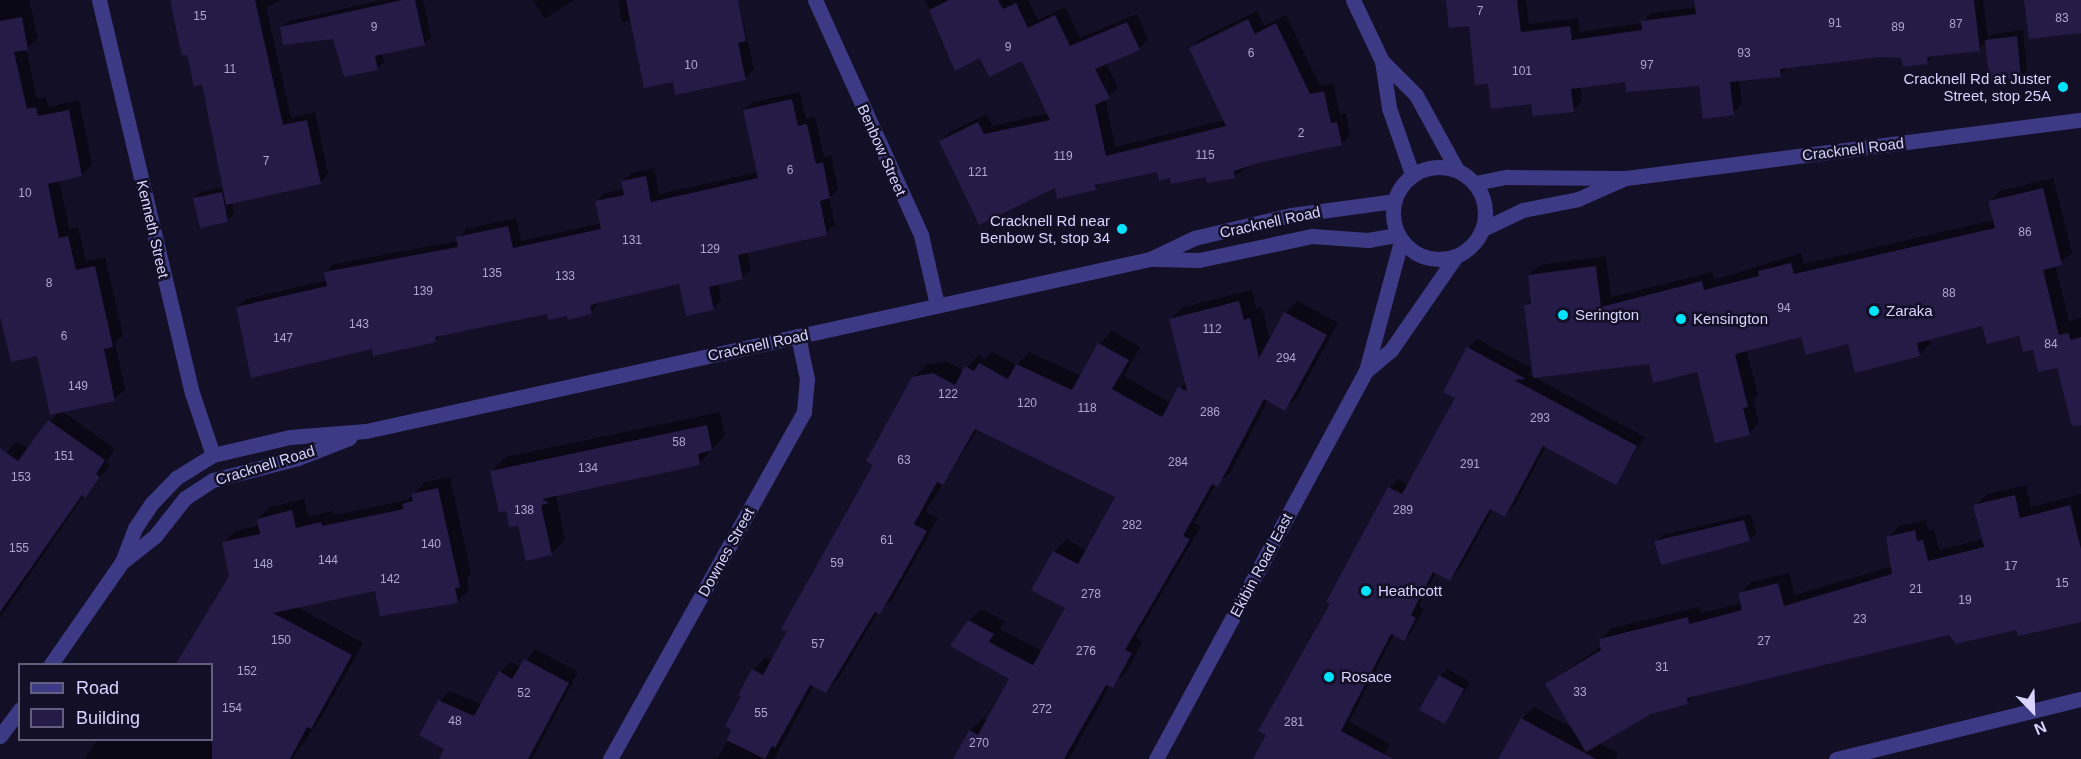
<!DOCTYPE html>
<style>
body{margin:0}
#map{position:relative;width:2081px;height:759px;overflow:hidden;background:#130f26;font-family:Arial,sans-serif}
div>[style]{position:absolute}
.shadow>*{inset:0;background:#0007}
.building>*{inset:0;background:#241b47}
.minor>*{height:15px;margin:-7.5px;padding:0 7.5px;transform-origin:7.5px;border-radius:7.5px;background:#3d3a85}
.minor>.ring{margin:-7.5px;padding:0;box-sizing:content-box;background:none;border:15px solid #3d3a85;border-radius:50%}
.dots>*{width:16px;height:16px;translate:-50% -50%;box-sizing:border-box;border:3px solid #130f26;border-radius:50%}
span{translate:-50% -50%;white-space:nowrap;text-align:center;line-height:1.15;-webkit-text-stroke:5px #130f26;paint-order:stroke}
.number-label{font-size:12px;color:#aca6d1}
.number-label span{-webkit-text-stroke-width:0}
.poi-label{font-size:15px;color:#d9d4ff}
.right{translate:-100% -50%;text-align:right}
.left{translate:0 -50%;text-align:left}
.street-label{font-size:15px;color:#d9d4ff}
.legend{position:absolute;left:18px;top:663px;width:195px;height:78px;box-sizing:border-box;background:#130f26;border:2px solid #625e7d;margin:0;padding:8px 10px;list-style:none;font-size:18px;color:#d9d4ff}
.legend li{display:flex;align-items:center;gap:12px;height:30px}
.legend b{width:30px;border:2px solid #625e7d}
.north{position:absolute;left:2003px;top:681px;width:60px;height:60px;-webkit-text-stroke:4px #130f26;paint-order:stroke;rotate:157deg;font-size:16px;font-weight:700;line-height:24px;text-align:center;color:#d9d4ff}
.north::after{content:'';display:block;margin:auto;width:21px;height:27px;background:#d9d4ff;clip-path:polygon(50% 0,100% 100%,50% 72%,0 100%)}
</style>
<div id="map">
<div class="shadow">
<div style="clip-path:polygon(0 0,29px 0,38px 38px,26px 49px,37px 99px,46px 97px,48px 107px,79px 100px,92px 164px,82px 175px,59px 180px,69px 229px,78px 227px,86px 261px,105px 257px,123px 335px,115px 343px,125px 389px,114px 399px,62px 411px,115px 449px,106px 462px,110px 466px,84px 495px,0 618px,0 461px,17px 441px,29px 449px,58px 412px,38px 354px,0 309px)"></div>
<div style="clip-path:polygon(172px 0,281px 0,266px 7px,291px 118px,315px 112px,328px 174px,320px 182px,232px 202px,234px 214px,227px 220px,194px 199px,201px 192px,224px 187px,204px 83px,188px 53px)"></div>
<div style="clip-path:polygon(382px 0,423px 0,431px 37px,425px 43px,382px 53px,384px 62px,377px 69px,334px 37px,282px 28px,289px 21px)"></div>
<div style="clip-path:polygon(533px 0,574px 0,545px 19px)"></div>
<div style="clip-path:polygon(618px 0,738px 0,754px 69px,745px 78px,674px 80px,631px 20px,622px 22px)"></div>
<div style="clip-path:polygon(925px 0,1028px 0,1038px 20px,1065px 7px,1080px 38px,1137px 14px,1148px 40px,1139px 49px,1106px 63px,1118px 88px,1105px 99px,1115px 147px,1225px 120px,1191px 48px,1200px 39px,1257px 11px,1264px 26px,1286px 15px,1320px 86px,1333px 83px,1340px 115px,1346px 113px,1350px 135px,1341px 144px,1258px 161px,1234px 176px,1171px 177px,1159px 170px,1102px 182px,1095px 189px,1056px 186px,941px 141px,950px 132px,987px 114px,993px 126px,1048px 113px,1023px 59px,980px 56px,956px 69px)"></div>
<div style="clip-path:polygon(1447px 0,1526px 0,1529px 24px,1578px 18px,1580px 32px,1642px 23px,1651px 13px,1696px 7px,1696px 0,1983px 0,1988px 39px,1993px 34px,2023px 30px,2027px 70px,2020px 77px,1987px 42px,1979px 49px,1935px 54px,1927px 62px,1880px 55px,1790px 66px,1780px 75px,1739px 80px,1742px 104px,1733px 113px,1700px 84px,1626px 81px,1580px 86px,1582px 101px,1573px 110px,1532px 102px,1490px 82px,1470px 24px)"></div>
<div style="clip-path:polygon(800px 92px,806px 119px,815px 117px,824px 157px,831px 155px,838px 189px,829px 198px,835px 225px,826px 233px,747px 251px,751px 270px,742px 278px,718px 283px,721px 300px,713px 309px,680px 282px,599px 301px,592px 313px,548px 312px,441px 335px,435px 340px,373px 347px,237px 307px,246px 299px,328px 280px,326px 272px,334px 264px,458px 241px,466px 229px,516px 218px,521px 241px,602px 223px,597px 201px,605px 193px,624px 189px,622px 181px,631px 173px,654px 168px,659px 194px,758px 172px,745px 110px,753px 102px)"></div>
<div style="clip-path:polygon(2053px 178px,2072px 253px,2055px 265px,2069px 321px,2081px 318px,2081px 386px,2020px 334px,1983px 325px,1929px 339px,1930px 344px,1919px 355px,1802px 335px,1746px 349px,1758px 395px,1753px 399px,1759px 423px,1749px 433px,1698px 370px,1650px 363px,1525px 306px,1532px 299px,1529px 275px,1540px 265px,1606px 256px,1611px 297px,1712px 272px,1714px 280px,1801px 253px,1804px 264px,1994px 220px,1990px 202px,2000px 191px)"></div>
<div style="clip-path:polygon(1252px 290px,1256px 308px,1262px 307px,1270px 341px,1285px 313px,1298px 301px,1338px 323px,1297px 397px,1285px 409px,1268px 400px,1230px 473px,1216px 484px,1194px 523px,1201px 526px,1136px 637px,1143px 641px,1125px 674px,1110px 685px,1069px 759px,955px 759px,970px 731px,983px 718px,988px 721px,1011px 678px,969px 621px,981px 609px,1005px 621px,1000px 629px,1042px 651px,1067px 607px,1054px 552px,1066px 539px,1087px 551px,1117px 496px,978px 429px,925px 512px,938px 518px,892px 600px,878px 612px,838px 679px,825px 692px,814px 685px,774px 759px,712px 759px,718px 758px,734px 729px,727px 725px,754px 669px,766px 657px,773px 661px,875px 465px,913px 378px,926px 365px,946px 361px,964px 371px,978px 355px,985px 359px,992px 352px,1017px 365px,1029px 352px,1081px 376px,1099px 344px,1112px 331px,1140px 347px,1124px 376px,1171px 403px,1186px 381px,1171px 319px,1183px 307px)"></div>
<div style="clip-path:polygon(1477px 339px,1533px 369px,1528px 374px,1645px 437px,1615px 483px,1546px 446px,1514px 506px,1505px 515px,1493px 509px,1459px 570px,1450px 579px,1436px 572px,1419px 606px,1424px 609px,1412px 631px,1404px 640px,1394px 634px,1349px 722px,1390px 744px,1381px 759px,1255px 759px,1389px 488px,1398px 479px,1409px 485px,1457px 398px,1468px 348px)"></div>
<div style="clip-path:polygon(720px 412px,725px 435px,699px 464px,556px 495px,565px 540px,551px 554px,507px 509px,492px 471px,506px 457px)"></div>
<div style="clip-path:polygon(450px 477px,471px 574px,467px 578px,469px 590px,458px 601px,376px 589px,295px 606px,363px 643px,322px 716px,292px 759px,85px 759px,97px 740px,212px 740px,212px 664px,177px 664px,231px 576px,224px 543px,235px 531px,260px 525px,258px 519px,270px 507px,304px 499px,308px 517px,333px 511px,334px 515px,408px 500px,425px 482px)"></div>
<div style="clip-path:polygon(2026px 485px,2031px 507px,2081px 494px,2081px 621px,1949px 633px,1696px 694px,1687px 703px,1650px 712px,1599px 743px,1618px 753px,1615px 759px,1500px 759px,1522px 719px,1534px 707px,1574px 729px,1547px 684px,1602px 646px,1600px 640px,1612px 628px,1699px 607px,1701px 613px,1742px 603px,1740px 594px,1751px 582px,1789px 573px,1795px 595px,1893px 566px,1888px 538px,1899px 526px,1926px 520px,1929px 531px,1934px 529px,1939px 550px,1983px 539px,1975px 506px,1987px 494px)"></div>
<div style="clip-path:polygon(1751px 514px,1756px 533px,1749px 540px,1656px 542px,1663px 535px)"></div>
<div style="clip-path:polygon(535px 649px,578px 672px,532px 759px,440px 759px,446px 748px,440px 701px,450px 691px,482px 705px,500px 672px,511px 662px,521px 667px)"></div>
<div style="clip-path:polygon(1447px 669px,1470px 682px,1445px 723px,1440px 676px)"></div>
</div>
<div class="building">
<div style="clip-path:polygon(170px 0,255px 0,283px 125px,307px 120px,321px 184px,226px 205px,202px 84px,194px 87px,187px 55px,182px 56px)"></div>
<div style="clip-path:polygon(402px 0,415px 0,425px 45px,375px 56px,378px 70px,344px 77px,333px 39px,283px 45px,280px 27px)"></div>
<div style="clip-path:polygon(626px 0,738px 0,746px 41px,738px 43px,746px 80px,675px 95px,673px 82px,644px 88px)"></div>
<div style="clip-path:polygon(949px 0,998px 0,1003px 9px,1016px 3px,1028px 28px,1055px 15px,1070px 46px,1127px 22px,1140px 50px,1095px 69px,1110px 98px,1095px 105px,1106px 156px,1226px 126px,1189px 48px,1248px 19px,1255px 34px,1276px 23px,1310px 94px,1324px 91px,1331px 123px,1337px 122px,1342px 145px,1258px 163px,1234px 171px,1235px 178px,1207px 183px,1206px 177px,1171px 184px,1170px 178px,1159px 181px,1157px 172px,1095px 185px,1096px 190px,1057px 199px,1055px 188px,979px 225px,939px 141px,978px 122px,984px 134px,1050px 120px,1022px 61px,989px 77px,980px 58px,955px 71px,929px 10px)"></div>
<div style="clip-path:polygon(1446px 0,1517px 0,1521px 32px,1570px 26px,1572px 40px,1642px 30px,1641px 21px,1696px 14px,1694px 0,1974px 0,1980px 51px,1927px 57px,1928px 64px,1903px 67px,1901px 58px,1880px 57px,1780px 69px,1781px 77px,1730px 82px,1734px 115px,1703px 119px,1699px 86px,1626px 92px,1625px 82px,1571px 89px,1574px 112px,1533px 116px,1531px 104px,1491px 109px,1488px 84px,1475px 85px,1469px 26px,1449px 28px)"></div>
<div style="clip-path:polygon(2024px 0,2081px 0,2081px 33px,2029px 39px)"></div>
<div style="clip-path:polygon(22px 17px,28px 50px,14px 52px,27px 109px,36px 107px,38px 116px,69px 110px,82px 176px,48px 184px,59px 238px,68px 236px,76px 270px,95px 266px,113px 347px,104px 349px,115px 401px,50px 415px,37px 356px,11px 362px,0 316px,0 21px)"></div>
<div style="clip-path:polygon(2017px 36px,2021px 78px,1990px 82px,1985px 40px)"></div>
<div style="clip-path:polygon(792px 99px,798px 126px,807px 124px,816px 164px,823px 162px,830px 198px,820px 201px,827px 235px,738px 255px,743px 279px,709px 287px,714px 310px,686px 316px,679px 284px,597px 303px,590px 306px,592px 314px,568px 320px,567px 316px,548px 320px,547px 314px,435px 337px,436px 342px,373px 356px,372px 349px,251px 378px,236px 307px,327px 286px,324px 272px,458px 247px,456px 237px,508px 226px,513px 248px,601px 229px,595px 201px,624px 195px,621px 181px,646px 176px,651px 202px,758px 178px,743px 110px)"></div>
<div style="clip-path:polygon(2043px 188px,2062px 265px,2043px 270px,2059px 335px,2069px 333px,2070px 340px,2081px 337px,2081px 425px,2072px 426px,2057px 368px,2038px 372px,2033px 350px,2023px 352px,2019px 336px,1987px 344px,1982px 326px,1917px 343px,1920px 356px,1855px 373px,1848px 344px,1806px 355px,1801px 337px,1735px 354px,1748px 407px,1743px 408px,1750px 435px,1715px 443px,1697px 372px,1653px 383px,1649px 364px,1533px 378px,1524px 305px,1531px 304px,1528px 275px,1596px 266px,1601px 307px,1702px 281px,1704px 290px,1759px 276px,1758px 271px,1791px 263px,1794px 274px,1995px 228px,1988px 201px)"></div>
<div style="clip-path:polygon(222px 192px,228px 222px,200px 228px,193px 198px)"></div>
<div style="clip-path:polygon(1239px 301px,1244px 320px,1250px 318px,1259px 358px,1284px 312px,1327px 335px,1285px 411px,1264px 399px,1218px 487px,1212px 484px,1183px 536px,1190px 539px,1125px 650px,1132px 653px,1113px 688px,1106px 685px,1064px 759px,953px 759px,969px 730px,978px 735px,1009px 679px,950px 646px,968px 620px,994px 634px,989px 642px,1033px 665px,1065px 608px,1031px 590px,1053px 551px,1078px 564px,1115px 497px,975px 429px,943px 485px,937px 482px,914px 524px,927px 531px,902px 576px,880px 614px,875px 612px,826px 693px,810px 685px,775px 748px,772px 746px,765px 759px,726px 740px,732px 730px,725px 726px,741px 696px,738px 695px,752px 669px,763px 675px,787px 631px,781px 629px,873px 465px,866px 461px,912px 377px,933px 373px,955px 385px,965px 366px,974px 371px,979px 363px,1008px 379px,1016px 364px,1072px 390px,1098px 343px,1129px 360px,1112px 389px,1162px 417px,1178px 387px,1187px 391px,1169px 319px)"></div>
<div style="clip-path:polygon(1467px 347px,1526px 379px,1514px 380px,1637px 446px,1616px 485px,1543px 446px,1505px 517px,1490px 509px,1450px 581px,1433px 572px,1411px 615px,1416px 618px,1404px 641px,1391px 634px,1341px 731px,1393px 759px,1253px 759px,1266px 735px,1258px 731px,1330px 604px,1326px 602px,1388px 487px,1402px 494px,1455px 398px,1443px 392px)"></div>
<div style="clip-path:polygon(48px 420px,105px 460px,96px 474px,100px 477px,85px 498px,82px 495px,0 612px,0 448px,18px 461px)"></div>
<div style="clip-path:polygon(707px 425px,712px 450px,698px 454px,700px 465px,542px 499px,549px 503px,541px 505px,552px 555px,526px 561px,518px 526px,509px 527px,506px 511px,499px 512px,490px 471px)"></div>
<div style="clip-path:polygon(438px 488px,460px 587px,455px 588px,458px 603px,380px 616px,375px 591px,273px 613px,352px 655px,311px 729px,307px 727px,290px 759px,212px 759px,212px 664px,176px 664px,229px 576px,222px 542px,260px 534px,257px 519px,292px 510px,296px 528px,321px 522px,322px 526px,404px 509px,402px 504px,413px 501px,411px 494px)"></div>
<div style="clip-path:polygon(2015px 495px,2020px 518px,2070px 505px,2081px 549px,2081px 622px,2018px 636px,2016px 630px,1956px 644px,1949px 635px,1687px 698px,1688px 704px,1651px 714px,1586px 752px,1545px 684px,1601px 650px,1599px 639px,1688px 617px,1689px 624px,1742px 610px,1738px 593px,1778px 583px,1784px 606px,1892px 574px,1886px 537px,1915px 530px,1917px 541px,1923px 540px,1928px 561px,1984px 547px,1973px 505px)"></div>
<div style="clip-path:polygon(1744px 520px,1750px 541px,1661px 565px,1654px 541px)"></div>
<div style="clip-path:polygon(524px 659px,569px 683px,528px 759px,439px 759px,444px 749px,419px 735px,438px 700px,474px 716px,499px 671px,512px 679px)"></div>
<div style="clip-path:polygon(1439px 675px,1464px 689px,1445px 724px,1419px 710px)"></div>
<div style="clip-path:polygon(1521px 718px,1596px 759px,1498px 759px)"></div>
</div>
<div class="minor">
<div style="left:99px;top:0;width:404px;rotate:76.7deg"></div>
<div style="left:192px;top:393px;width:65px;rotate:71.3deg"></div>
<div style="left:815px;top:0;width:258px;rotate:65.7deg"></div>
<div style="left:921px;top:235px;width:72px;rotate:77.1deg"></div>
<div style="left:1353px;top:0;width:68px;rotate:64.6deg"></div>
<div style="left:1382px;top:61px;width:48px;rotate:81.5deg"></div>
<div style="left:1389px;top:108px;width:70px;rotate:70.8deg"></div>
<div style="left:1382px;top:61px;width:48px;rotate:45deg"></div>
<div style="left:1416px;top:95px;width:85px;rotate:61.3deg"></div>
<div class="ring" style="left:1393px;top:167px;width:77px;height:77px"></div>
<div style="left:1475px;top:183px;width:33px;rotate:-11deg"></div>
<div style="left:1507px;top:177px;width:119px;rotate:0.5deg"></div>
<div style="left:1626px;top:178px;width:459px;rotate:-7.3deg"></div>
<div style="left:1483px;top:229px;width:44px;rotate:-25.4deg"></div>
<div style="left:1523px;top:210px;width:56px;rotate:-11.3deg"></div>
<div style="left:1578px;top:199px;width:49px;rotate:-24deg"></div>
<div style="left:1155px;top:259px;width:44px;rotate:1.3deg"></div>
<div style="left:1199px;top:260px;width:116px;rotate:-12deg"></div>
<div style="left:1312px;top:236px;width:56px;rotate:4.1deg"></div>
<div style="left:1368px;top:240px;width:29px;rotate:-10deg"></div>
<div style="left:1366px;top:371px;width:33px;rotate:-40deg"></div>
<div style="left:1391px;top:350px;width:114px;rotate:-55.3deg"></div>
<div style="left:122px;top:562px;width:42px;rotate:-38.2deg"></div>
<div style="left:155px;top:536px;width:48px;rotate:-51.7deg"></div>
<div style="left:185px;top:498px;width:33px;rotate:-33deg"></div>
<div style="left:213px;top:480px;width:88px;rotate:-14.5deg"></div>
<div style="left:298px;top:458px;width:55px;rotate:-21.4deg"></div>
<div style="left:51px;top:664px;width:124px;rotate:-55.2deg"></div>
<div style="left:122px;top:562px;width:36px;rotate:-69deg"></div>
<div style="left:135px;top:528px;width:29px;rotate:-56deg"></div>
<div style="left:151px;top:504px;width:36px;rotate:-46deg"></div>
<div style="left:176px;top:478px;width:44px;rotate:-31.9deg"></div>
<div style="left:213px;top:455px;width:79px;rotate:-13.2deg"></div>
<div style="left:290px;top:437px;width:76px;rotate:-4.5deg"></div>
<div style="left:366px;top:431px;width:803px;rotate:-12.37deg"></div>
<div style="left:1150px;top:259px;width:49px;rotate:-25.5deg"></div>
<div style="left:1194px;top:238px;width:100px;rotate:-13.3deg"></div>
<div style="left:1291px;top:215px;width:104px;rotate:-7.7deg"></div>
<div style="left:0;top:736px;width:34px;rotate:-53deg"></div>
<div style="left:610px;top:759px;width:398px;rotate:-60.8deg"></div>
<div style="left:804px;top:412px;width:33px;rotate:-85deg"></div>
<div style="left:807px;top:379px;width:44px;rotate:-101.8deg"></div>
<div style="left:1156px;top:759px;width:441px;rotate:-61.6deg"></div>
<div style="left:1366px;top:371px;width:135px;rotate:-74.9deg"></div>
<div style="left:1836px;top:759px;width:252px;rotate:-13.8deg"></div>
</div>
<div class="dots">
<div style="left:2063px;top:87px;background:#00e5ff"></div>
<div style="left:1122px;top:229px;background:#00e5ff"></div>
<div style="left:1874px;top:311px;background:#00e5ff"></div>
<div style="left:1563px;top:315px;background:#00e5ff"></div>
<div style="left:1681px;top:319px;background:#00e5ff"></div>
<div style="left:1366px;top:591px;background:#00e5ff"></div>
<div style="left:1329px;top:677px;background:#00e5ff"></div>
</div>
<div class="number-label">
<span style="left:1480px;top:12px">7</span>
<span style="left:200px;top:17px">15</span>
<span style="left:2062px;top:19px">83</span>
<span style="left:1835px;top:24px">91</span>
<span style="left:1956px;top:25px">87</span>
<span style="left:374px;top:28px">9</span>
<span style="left:1898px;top:28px">89</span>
<span style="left:1008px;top:48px">9</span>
<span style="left:1251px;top:54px">6</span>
<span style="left:1744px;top:54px">93</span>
<span style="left:691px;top:66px">10</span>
<span style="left:1647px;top:66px">97</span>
<span style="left:230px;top:70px">11</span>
<span style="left:1522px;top:72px">101</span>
<span style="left:1301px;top:134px">2</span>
<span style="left:1205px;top:156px">115</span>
<span style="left:1063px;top:157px">119</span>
<span style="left:266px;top:162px">7</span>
<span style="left:790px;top:171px">6</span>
<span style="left:978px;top:173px">121</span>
<span style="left:25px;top:194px">10</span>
<span style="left:2025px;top:233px">86</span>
<span style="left:632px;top:241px">131</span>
<span style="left:710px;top:250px">129</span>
<span style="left:492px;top:274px">135</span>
<span style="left:565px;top:277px">133</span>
<span style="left:49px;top:284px">8</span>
<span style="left:423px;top:292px">139</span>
<span style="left:1949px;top:294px">88</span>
<span style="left:1784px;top:309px">94</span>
<span style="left:359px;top:325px">143</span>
<span style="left:1212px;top:330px">112</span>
<span style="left:64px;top:337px">6</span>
<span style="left:283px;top:339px">147</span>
<span style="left:2051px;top:345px">84</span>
<span style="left:1286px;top:359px">294</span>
<span style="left:78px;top:387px">149</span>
<span style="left:948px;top:395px">122</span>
<span style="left:1027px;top:404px">120</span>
<span style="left:1087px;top:409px">118</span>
<span style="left:1210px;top:413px">286</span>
<span style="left:1540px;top:419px">293</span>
<span style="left:679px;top:443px">58</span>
<span style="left:64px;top:457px">151</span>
<span style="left:904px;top:461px">63</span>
<span style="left:1178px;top:463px">284</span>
<span style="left:1470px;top:465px">291</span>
<span style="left:588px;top:469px">134</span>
<span style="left:21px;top:478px">153</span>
<span style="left:524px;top:511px">138</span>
<span style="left:1403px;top:511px">289</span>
<span style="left:1132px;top:526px">282</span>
<span style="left:887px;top:541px">61</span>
<span style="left:431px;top:545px">140</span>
<span style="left:19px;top:549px">155</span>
<span style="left:328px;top:561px">144</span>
<span style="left:837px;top:564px">59</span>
<span style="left:263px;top:565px">148</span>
<span style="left:2011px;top:567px">17</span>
<span style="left:390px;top:580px">142</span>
<span style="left:2062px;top:584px">15</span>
<span style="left:1916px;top:590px">21</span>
<span style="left:1091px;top:595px">278</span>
<span style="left:1965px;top:601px">19</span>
<span style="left:1860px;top:620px">23</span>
<span style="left:281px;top:641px">150</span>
<span style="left:1764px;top:642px">27</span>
<span style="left:818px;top:645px">57</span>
<span style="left:1086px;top:652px">276</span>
<span style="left:1662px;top:668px">31</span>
<span style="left:247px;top:672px">152</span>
<span style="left:1580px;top:693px">33</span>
<span style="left:524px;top:694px">52</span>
<span style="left:232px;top:709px">154</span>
<span style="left:1042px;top:710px">272</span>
<span style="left:761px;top:714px">55</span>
<span style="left:455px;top:722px">48</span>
<span style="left:1294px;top:723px">281</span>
<span style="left:979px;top:744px">270</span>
</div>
<div class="poi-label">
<span class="right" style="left:2051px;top:87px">Cracknell Rd at Juster<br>Street, stop 25A</span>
<span class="right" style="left:1110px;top:229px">Cracknell Rd near<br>Benbow St, stop 34</span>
<span class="left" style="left:1886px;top:311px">Zaraka</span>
<span class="left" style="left:1575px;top:315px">Serington</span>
<span class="left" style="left:1693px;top:319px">Kensington</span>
<span class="left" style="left:1378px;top:591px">Heathcott</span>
<span class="left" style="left:1341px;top:677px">Rosace</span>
</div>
<div class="street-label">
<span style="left:1853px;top:149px;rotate:-7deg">Cracknell Road</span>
<span style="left:882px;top:150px;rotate:66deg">Benbow Street</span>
<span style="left:1270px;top:222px;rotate:-12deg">Cracknell Road</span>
<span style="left:153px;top:229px;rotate:77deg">Kenneth Street</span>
<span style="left:758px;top:345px;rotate:-12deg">Cracknell Road</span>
<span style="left:265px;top:465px;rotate:-17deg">Cracknell Road</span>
<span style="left:726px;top:552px;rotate:-61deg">Downes Street</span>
<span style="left:1261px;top:565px;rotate:-62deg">Ekibin Road East</span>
</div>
<ul class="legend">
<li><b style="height:8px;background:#3d3a85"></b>Road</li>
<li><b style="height:16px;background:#241b47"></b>Building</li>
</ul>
<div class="north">N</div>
</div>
